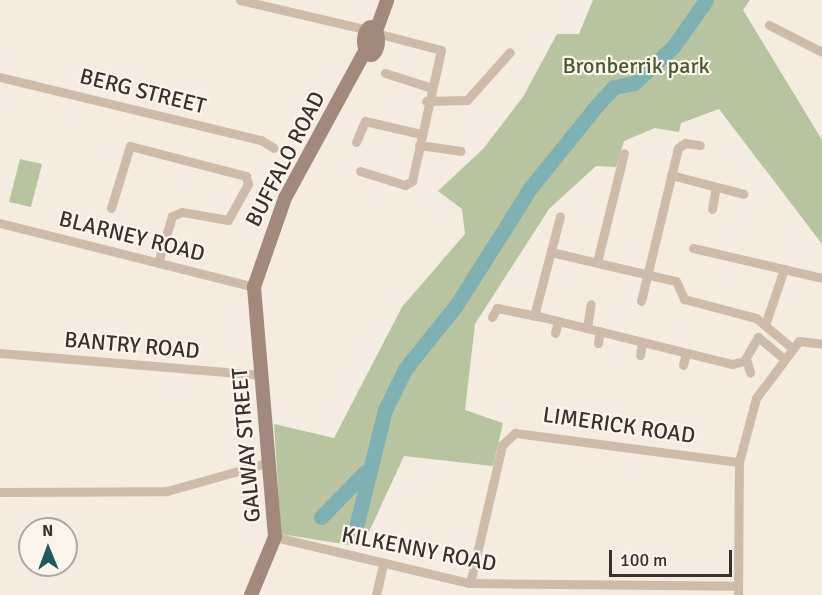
<!DOCTYPE html>
<style>
body{margin:0}
#map{position:relative;width:822px;height:595px;overflow:hidden;background:#f4ebe1;font-family:Signika,sans-serif}
div>[style]{position:absolute}
.green>*{inset:0;background:#b8c4a0}
.river>*{height:15px;margin:-7.5px;padding:0 7.5px;transform-origin:7.5px;border-radius:7.5px;background:#7fb0b2}
.street>*{height:9px;margin:-4.5px;padding:0 4.5px;transform-origin:4.5px;border-radius:4.5px;background:#cdbbac}
.secondary>*{height:14px;margin:-7px;padding:0 7px;transform-origin:7px;border-radius:7px;background:#a18a7d}
.secondary>.ring{margin:-7px;padding:0;box-sizing:content-box;background:none;border:14px solid #a18a7d;border-radius:50%}
span{translate:-50% -50%;white-space:nowrap;text-align:center;line-height:1.15;-webkit-text-stroke:4.5px #fbf5ee;paint-order:stroke}
.park-label{font-size:22px;color:#4a5a2e}
.street-label{font-size:22px;color:#3b302b}
.north{position:absolute;left:18px;top:517px;width:60px;height:60px;box-sizing:border-box;background:#fbf5ee;border:2px solid #aea6a0;border-radius:50%;rotate:359deg;font-size:16px;font-weight:700;line-height:24px;text-align:center;color:#3b302b}
.north::after{content:'';display:block;margin:auto;width:21px;height:27px;background:#1f5a5e;clip-path:polygon(50% 0,100% 100%,50% 72%,0 100%)}
.scale{position:absolute;left:609px;top:550px;width:123px;height:27px;box-sizing:border-box;border:3px solid #3b302b;border-top:0;padding-left:8px;font-size:18px;line-height:21px;white-space:nowrap;color:#3b302b;-webkit-text-stroke:4px #fbf5ee;paint-order:stroke}
</style>
<div id="map">
<div class="green">
<div style="clip-path:polygon(593px 0,750px 0,743px 10px,822px 140px,822px 244px,719px 109px,681px 123px,679px 132px,655px 128px,624px 141px,616px 167px,596px 166px,549px 209px,475px 324px,465px 410px,503px 423px,493px 466px,404px 456px,362px 547px,281px 534px,274px 424px,334px 438px,402px 307px,465px 234px,462px 209px,438px 191px,483px 149px,523px 97px,557px 34px,579px 34px)"></div>
<div style="clip-path:polygon(20px 159px,42px 164px,31px 207px,9px 202px)"></div>
</div>
<div class="river">
<div style="left:321px;top:517px;width:63px;rotate:-45.6deg"></div>
<div style="left:357px;top:523px;width:116px;rotate:-76.1deg"></div>
<div style="left:385px;top:410px;width:46px;rotate:-64deg"></div>
<div style="left:405px;top:369px;width:83px;rotate:-51.3deg"></div>
<div style="left:457px;top:304px;width:138px;rotate:-57.7deg"></div>
<div style="left:531px;top:187px;width:107px;rotate:-51.1deg"></div>
<div style="left:598px;top:104px;width:23px;rotate:-47deg"></div>
<div style="left:614px;top:87px;width:20px;rotate:-11deg"></div>
<div style="left:634px;top:83px;width:53px;rotate:-42.7deg"></div>
<div style="left:673px;top:47px;width:57px;rotate:-54.9deg"></div>
</div>
<div class="street">
<div style="left:240px;top:0;width:128px;rotate:13.1deg"></div>
<div style="left:769px;top:25px;width:59px;rotate:27deg"></div>
<div style="left:385px;top:73px;width:46px;rotate:17.7deg"></div>
<div style="left:0;top:77px;width:268px;rotate:13.6deg"></div>
<div style="left:261px;top:140px;width:15px;rotate:32deg"></div>
<div style="left:426px;top:101px;width:41px;rotate:-1.4deg"></div>
<div style="left:467px;top:100px;width:64px;rotate:-48.1deg"></div>
<div style="left:356px;top:142px;width:23px;rotate:-67deg"></div>
<div style="left:365px;top:121px;width:57px;rotate:13.1deg"></div>
<div style="left:419px;top:145px;width:42px;rotate:8.1deg"></div>
<div style="left:360px;top:171px;width:47px;rotate:17.3deg"></div>
<div style="left:405px;top:185px;width:8px;rotate:-30deg"></div>
<div style="left:412px;top:181px;width:134px;rotate:-77.5deg"></div>
<div style="left:441px;top:50px;width:67px;rotate:-165.3deg"></div>
<div style="left:671px;top:175px;width:75px;rotate:14.6deg"></div>
<div style="left:111px;top:208px;width:65px;rotate:-73deg"></div>
<div style="left:130px;top:146px;width:120px;rotate:14.5deg"></div>
<div style="left:246px;top:176px;width:8px;rotate:76deg"></div>
<div style="left:248px;top:184px;width:41px;rotate:119.1deg"></div>
<div style="left:228px;top:220px;width:47px;rotate:-170.1deg"></div>
<div style="left:182px;top:212px;width:11px;rotate:158deg"></div>
<div style="left:172px;top:216px;width:49px;rotate:106.6deg"></div>
<div style="left:712px;top:209px;width:22px;rotate:-80deg"></div>
<div style="left:0;top:223px;width:262px;rotate:14.1deg"></div>
<div style="left:693px;top:248px;width:132px;rotate:13.1deg"></div>
<div style="left:551px;top:252px;width:128px;rotate:13.1deg"></div>
<div style="left:676px;top:281px;width:20px;rotate:66deg"></div>
<div style="left:684px;top:299px;width:74px;rotate:14.8deg"></div>
<div style="left:756px;top:318px;width:47px;rotate:39.8deg"></div>
<div style="left:597px;top:262px;width:112px;rotate:-76.1deg"></div>
<div style="left:641px;top:301px;width:157px;rotate:-76.4deg"></div>
<div style="left:678px;top:148px;width:9px;rotate:-36deg"></div>
<div style="left:685px;top:143px;width:15px;rotate:8deg"></div>
<div style="left:534px;top:316px;width:103px;rotate:-75.4deg"></div>
<div style="left:492px;top:317px;width:10px;rotate:-61deg"></div>
<div style="left:497px;top:308px;width:46px;rotate:11.3deg"></div>
<div style="left:542px;top:317px;width:196px;rotate:13.9deg"></div>
<div style="left:732px;top:364px;width:12px;rotate:-14deg"></div>
<div style="left:744px;top:361px;width:28px;rotate:-60deg"></div>
<div style="left:758px;top:337px;width:34px;rotate:40deg"></div>
<div style="left:765px;top:325px;width:59px;rotate:-71.3deg"></div>
<div style="left:587px;top:328px;width:24px;rotate:-81deg"></div>
<div style="left:555px;top:333px;width:12px;rotate:-76deg"></div>
<div style="left:598px;top:343px;width:12px;rotate:-81deg"></div>
<div style="left:0;top:353px;width:262px;rotate:4.8deg"></div>
<div style="left:640px;top:355px;width:13px;rotate:-81deg"></div>
<div style="left:746px;top:359px;width:14px;rotate:73deg"></div>
<div style="left:683px;top:365px;width:12px;rotate:-76deg"></div>
<div style="left:0;top:492px;width:167px;rotate:-0.3deg"></div>
<div style="left:167px;top:491px;width:107px;rotate:-15.7deg"></div>
<div style="left:275px;top:537px;width:200px;rotate:13.3deg"></div>
<div style="left:470px;top:583px;width:268px;rotate:0.6deg"></div>
<div style="left:470px;top:583px;width:142px;rotate:-76.9deg"></div>
<div style="left:502px;top:445px;width:18px;rotate:-43deg"></div>
<div style="left:515px;top:433px;width:226px;rotate:7.4deg"></div>
<div style="left:376px;top:595px;width:32px;rotate:-77deg"></div>
<div style="left:738px;top:595px;width:133px;rotate:-89.6deg"></div>
<div style="left:739px;top:462px;width:66px;rotate:-75.1deg"></div>
<div style="left:756px;top:398px;width:71px;rotate:-53deg"></div>
<div style="left:799px;top:341px;width:23px;rotate:7deg"></div>
</div>
<div class="secondary">
<div class="ring" style="left:364px;top:27px;width:-2px;height:-2px"></div>
<div style="left:376px;top:31px;width:33px;rotate:-70deg"></div>
<div style="left:251px;top:595px;width:63px;rotate:-67.5deg"></div>
<div style="left:275px;top:537px;width:251px;rotate:-94.8deg"></div>
<div style="left:254px;top:287px;width:94px;rotate:-70.8deg"></div>
<div style="left:285px;top:198px;width:180px;rotate:-61.4deg"></div>
</div>
<div class="park-label">
<span style="left:636px;top:66px">Bronberrik park</span>
</div>
<div class="street-label">
<span style="left:143px;top:91px;rotate:14deg">BERG STREET</span>
<span style="left:285px;top:159px;rotate:-63deg">BUFFALO ROAD</span>
<span style="left:132px;top:236px;rotate:14deg">BLARNEY ROAD</span>
<span style="left:132px;top:345px;rotate:5deg">BANTRY ROAD</span>
<span style="left:619px;top:425px;rotate:8deg">LIMERICK ROAD</span>
<span style="left:246px;top:445px;rotate:-95deg">GALWAY STREET</span>
<span style="left:419px;top:549px;rotate:11deg">KILKENNY ROAD</span>
</div>
<div class="north">N</div>
<div class="scale">100 m</div>
</div>
